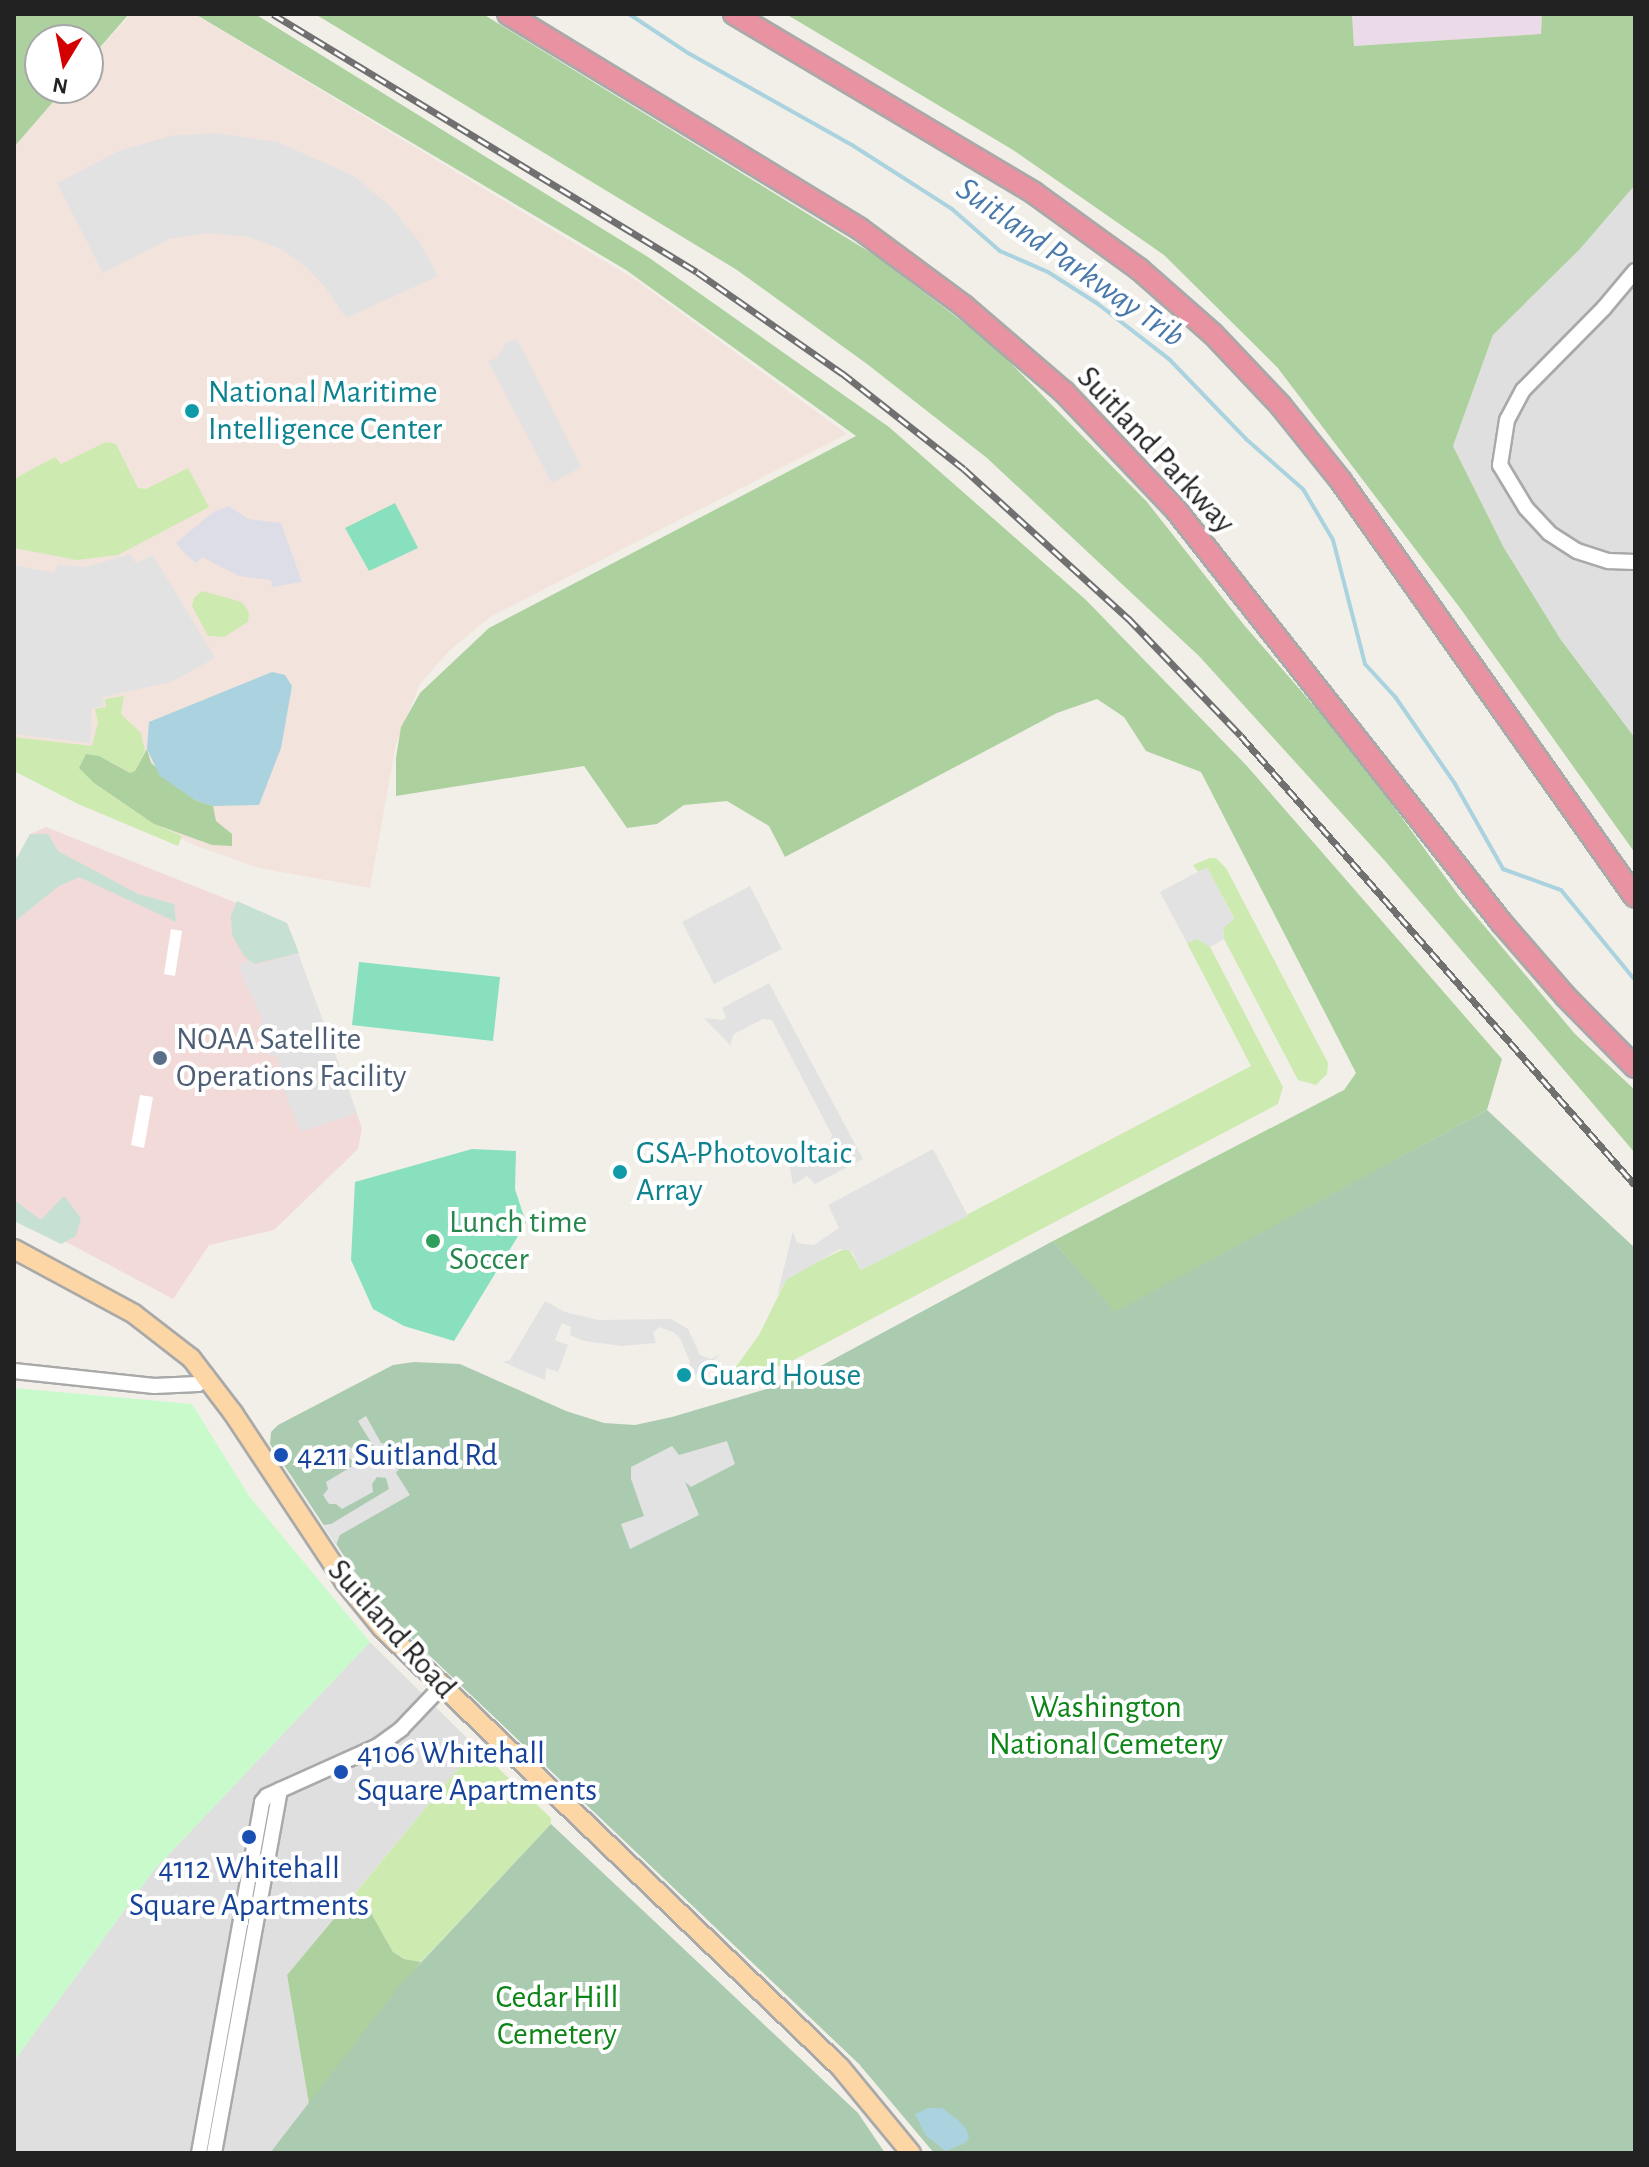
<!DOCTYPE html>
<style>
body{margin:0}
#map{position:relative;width:1649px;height:2167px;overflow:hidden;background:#f2efe9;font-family:"Alegreya Sans",sans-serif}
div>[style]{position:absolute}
.residential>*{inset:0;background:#e0dfdf}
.commercial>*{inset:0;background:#f2dad9}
.industrial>*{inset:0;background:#ebdbe8}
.military>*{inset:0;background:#f3e3dd}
.grass>*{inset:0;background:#cdebb0}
.forest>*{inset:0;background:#add19e}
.wetland>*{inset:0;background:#c6e0d4}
.cemetery>*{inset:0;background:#aacbaf}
.park>*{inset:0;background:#c8facc}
.pitch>*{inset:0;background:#88e0be}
.parking>*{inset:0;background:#e2e2e2}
.plaza>*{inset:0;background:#dddde8}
.water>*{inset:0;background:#aad3df}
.pier>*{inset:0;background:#fff}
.stream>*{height:4px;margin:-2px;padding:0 2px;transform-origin:2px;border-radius:2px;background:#aad3df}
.roads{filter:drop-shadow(2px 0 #a9a9a9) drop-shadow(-2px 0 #a9a9a9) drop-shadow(0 2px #a9a9a9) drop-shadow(0 -2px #a9a9a9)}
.minor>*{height:14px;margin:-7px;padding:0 7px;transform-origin:7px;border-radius:7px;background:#fff}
.major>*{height:18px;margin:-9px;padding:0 9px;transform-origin:9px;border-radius:9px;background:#fcd6a4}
.highway>*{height:20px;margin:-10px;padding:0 10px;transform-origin:10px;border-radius:10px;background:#e892a2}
.rail>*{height:7px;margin-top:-3.5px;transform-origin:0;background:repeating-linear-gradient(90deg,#fff 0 12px,#707070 0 24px);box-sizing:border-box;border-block:2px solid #707070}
.dots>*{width:22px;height:22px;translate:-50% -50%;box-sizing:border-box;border:4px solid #fff;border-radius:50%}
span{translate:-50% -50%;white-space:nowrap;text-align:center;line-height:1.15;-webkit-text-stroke:8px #fff;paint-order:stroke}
.culture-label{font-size:32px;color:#0d838f}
.left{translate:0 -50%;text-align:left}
.street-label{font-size:32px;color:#222}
.service-label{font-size:32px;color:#4e5e75}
.leisure-label{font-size:32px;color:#27864d}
.transit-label{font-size:32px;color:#164399}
.park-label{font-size:32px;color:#0c8416}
.water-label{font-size:34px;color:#4a7aab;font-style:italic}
.frame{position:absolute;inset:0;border:16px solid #222;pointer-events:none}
.north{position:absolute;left:24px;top:24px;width:80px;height:80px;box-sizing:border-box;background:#fff;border:2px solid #a7a7a7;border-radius:50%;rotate:190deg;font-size:22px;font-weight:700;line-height:32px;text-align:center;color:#222}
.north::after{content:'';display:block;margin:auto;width:28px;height:36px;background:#d40000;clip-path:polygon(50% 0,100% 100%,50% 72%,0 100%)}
</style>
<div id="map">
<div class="residential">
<div style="clip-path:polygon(1635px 185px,1635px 738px,1561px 640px,1504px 548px,1453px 446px,1493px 335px,1580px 249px)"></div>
<div style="clip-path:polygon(370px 1642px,476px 1747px,287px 1975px,309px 2104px,270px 2153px,14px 2153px,14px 2061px,153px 1871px)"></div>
</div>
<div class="commercial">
<div style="clip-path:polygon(46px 827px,287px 923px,362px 1128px,358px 1149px,274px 1230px,209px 1245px,173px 1299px,14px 1214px,14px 863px,30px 834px)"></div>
</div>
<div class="industrial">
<div style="clip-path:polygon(1352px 14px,1542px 14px,1541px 34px,1354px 46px)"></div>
</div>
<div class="military">
<div style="clip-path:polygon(131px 14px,194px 14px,636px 280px,847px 434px,490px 617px,448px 652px,420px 684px,396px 744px,370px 888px,259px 868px,199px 847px,14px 763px,14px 143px,64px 88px,88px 88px,88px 61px)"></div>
</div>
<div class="grass">
<div style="clip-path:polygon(106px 442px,116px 444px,138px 488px,146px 489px,188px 468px,209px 507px,118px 555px,77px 560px,14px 548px,14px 479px,55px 457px,61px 464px)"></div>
<div style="clip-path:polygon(202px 591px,242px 602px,249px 612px,248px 622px,224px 637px,208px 636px,192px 606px,194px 598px)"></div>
<div style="clip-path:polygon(124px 696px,121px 714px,141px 733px,145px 751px,135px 771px,130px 773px,111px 762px,94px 783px,154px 824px,182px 836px,178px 846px,78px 804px,14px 771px,14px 737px,92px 746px,98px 723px,95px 709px,106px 707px,105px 699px)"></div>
<div style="clip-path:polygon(1210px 858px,1216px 858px,1226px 868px,1328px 1063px,1327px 1074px,1316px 1085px,1298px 1080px,1224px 939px,1223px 928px,1234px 918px,1207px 868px,1198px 872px,1193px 865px)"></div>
<div style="clip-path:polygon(1197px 939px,1209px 945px,1283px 1087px,1278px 1104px,792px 1361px,756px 1375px,735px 1378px,733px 1371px,759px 1335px,786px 1280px,803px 1269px,848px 1247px,861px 1270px,1251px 1066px,1187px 943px)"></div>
<div style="clip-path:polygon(476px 1747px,551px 1818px,551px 1824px,421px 1962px,404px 1959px,393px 1952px,367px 1906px,347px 1903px)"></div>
</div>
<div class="forest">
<div style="clip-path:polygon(14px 14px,129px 14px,88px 61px,88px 40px,40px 40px,40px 88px,65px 88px,14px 147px)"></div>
<div style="clip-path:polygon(195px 14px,255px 14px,648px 257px,889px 427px,1086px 600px,1247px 766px,1502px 1059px,1487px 1110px,1115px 1313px,1053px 1241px,1344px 1090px,1356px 1073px,1201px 772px,1146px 751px,1124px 717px,1097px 699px,1057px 713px,785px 857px,769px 826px,727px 801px,684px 805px,657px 824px,627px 828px,584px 766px,396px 796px,396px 758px,401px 727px,420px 693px,489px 628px,856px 436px,626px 270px)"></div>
<div style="clip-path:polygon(315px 14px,483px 14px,876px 256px,992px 344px,1147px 502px,1244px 625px,1353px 751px,1459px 896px,1575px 1034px,1635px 1090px,1635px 1153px,1385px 861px,1199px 656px,987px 458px,867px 364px,737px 270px)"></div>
<div style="clip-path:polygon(786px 14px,1352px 14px,1354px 46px,1541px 34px,1542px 14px,1635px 14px,1635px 185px,1580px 249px,1493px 335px,1453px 446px,1504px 548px,1561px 640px,1635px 738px,1635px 853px,1460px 608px,1277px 367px,1164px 255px,1013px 150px)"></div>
<div style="clip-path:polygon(147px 749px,151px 763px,195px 800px,213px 806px,216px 821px,232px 834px,232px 846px,212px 845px,154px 824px,94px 783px,79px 768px,86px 754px,99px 756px,130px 773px,135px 771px)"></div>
<div style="clip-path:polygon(347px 1903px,367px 1906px,393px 1952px,404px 1959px,421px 1962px,309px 2104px,287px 1975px)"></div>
</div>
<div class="wetland">
<div style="clip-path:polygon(30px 834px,48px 834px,58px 851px,138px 894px,174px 904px,176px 922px,79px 877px,59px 886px,14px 922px,14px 863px)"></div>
<div style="clip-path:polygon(237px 901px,287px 923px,299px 953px,254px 964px,244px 956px,232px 935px,231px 916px)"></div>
<div style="clip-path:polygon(64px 1196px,81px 1218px,76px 1236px,61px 1244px,14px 1221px,14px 1200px,41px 1220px)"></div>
</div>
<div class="cemetery">
<div style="clip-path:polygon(1487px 1110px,1635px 1248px,1635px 2153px,934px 2153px,859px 2064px,410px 1637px,354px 1571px,270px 1444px,271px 1432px,278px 1425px,393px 1365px,414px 1362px,460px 1364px,566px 1411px,604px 1423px,635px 1425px,672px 1417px,793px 1381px,1053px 1241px,1115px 1312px)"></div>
<div style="clip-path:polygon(551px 1824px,858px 2113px,885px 2153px,270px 2153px,400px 1985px)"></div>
</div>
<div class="park">
<div style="clip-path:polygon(14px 1388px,192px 1404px,249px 1496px,370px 1642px,153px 1871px,14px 2061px)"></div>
</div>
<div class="pitch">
<div style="clip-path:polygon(395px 503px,418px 548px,369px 571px,345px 528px)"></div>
<div style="clip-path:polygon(359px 962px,500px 977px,493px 1041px,352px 1025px)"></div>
<div style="clip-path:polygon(472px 1149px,516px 1151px,515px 1189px,526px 1223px,454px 1341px,404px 1326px,373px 1309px,351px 1260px,355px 1182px)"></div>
</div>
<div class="parking">
<div style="clip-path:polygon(216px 133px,277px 142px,352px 175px,389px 205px,419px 241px,438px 276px,346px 318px,325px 287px,304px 265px,281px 249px,249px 237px,207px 233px,169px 239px,103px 273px,57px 183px,119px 151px,170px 136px)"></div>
<div style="clip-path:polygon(517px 339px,581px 467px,552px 483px,488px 361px,496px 358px,506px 343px)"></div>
<div style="clip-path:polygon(130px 554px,136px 563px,153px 555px,215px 658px,171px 682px,102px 697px,104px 706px,92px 708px,90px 743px,14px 734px,14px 565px,54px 573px,58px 565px,86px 567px)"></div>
<div style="clip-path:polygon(1207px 867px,1234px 919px,1223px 928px,1224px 939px,1210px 947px,1197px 939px,1187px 943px,1160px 892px)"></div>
<div style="clip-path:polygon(750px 886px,782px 949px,714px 984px,682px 922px)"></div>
<div style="clip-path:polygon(298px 953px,357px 1113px,301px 1132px,284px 1091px,278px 1058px,268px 1054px,259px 1029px,262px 1018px,238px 966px,248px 960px,258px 965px)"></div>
<div style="clip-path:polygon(769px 983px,863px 1159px,815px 1184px,807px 1176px,793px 1185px,788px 1157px,791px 1162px,801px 1161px,829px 1147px,832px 1135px,772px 1020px,763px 1019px,734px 1034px,730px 1045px,704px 1018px,723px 1020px,726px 1017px,722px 1008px)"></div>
<div style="clip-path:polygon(933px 1149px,968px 1216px,861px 1270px,852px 1251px,840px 1249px,786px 1280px,777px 1296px,793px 1231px,797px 1243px,814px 1245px,839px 1228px,828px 1205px)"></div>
<div style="clip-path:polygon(545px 1301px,565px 1312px,598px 1320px,671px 1319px,688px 1329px,700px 1355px,711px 1359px,721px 1354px,685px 1384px,690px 1362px,680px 1338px,673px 1332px,659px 1327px,653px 1333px,656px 1343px,622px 1346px,584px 1341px,570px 1335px,571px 1327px,562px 1323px,555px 1340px,568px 1345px,558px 1372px,546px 1368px,545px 1380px,503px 1362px,510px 1360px)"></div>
<div style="clip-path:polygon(366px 1416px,381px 1443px,393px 1445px,403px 1462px,396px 1473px,410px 1495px,340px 1535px,336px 1545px,323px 1525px,331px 1524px,389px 1489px,386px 1478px,377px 1477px,372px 1484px,373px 1492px,342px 1509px,336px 1504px,329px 1504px,323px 1495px,328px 1489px,326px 1482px,356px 1464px,345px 1454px,349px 1447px,369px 1455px,373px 1453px,374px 1447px,358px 1421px)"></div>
<div style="clip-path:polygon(727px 1441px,735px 1464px,691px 1487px,685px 1482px,699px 1515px,630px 1549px,621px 1524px,644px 1516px,631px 1479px,631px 1467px,672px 1446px,679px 1455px)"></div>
</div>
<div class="plaza">
<div style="clip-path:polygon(229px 506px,248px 519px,281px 523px,302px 582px,272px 587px,271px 580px,239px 576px,202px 557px,196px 563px,187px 556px,176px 543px,212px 513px)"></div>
</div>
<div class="water">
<div style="clip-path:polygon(272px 672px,285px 675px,292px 686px,281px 748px,259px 805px,213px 806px,195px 800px,160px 776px,147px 749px,149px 722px)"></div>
<div style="clip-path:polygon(928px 2108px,942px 2108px,958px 2120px,966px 2129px,969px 2138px,965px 2143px,946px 2151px,926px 2136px,915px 2114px)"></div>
</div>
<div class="pier">
<div style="clip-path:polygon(171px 929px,182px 931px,175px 976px,164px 974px)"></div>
<div style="clip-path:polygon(140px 1095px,153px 1097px,144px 1148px,131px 1145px)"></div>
</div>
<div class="stream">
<div style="left:629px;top:14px;width:71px;rotate:33.5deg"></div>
<div style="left:688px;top:53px;width:188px;rotate:29.3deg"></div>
<div style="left:852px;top:145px;width:119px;rotate:32.6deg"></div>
<div style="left:952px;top:209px;width:64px;rotate:41.2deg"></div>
<div style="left:1000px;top:251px;width:52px;rotate:23.6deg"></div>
<div style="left:1048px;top:272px;width:59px;rotate:32.6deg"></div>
<div style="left:1098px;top:304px;width:90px;rotate:37.8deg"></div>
<div style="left:1169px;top:359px;width:111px;rotate:46.1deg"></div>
<div style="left:1246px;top:439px;width:76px;rotate:41.3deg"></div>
<div style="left:1303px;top:489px;width:59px;rotate:59.5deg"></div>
<div style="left:1333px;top:540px;width:128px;rotate:75.5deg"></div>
<div style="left:1365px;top:664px;width:46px;rotate:47.6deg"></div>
<div style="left:1396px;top:698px;width:104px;rotate:55.5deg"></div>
<div style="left:1455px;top:784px;width:98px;rotate:60.5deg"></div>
<div style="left:1503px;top:869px;width:62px;rotate:19.9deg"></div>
<div style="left:1561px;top:890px;width:117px;rotate:50.6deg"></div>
</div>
<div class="roads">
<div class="minor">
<div style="left:1635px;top:271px;width:48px;rotate:130deg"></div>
<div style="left:1604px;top:308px;width:115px;rotate:134.6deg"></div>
<div style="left:1523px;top:390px;width:34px;rotate:118deg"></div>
<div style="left:1507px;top:420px;width:46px;rotate:98.8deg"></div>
<div style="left:1500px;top:465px;width:50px;rotate:58.8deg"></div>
<div style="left:1526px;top:508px;width:34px;rotate:47deg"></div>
<div style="left:1549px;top:533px;width:33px;rotate:33deg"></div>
<div style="left:1577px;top:551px;width:33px;rotate:18deg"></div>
<div style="left:1608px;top:561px;width:27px;rotate:2deg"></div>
<div style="left:14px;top:1371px;width:141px;rotate:6.1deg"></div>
<div style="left:154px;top:1386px;width:44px;rotate:-2.6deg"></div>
<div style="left:198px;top:1384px;width:12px;rotate:-42deg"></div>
<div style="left:199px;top:2153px;width:357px;rotate:-79.8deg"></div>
<div style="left:262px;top:1802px;width:8px;rotate:-50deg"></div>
<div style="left:267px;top:1796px;width:122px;rotate:-24.2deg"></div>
<div style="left:378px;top:1746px;width:29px;rotate:-36deg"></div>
<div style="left:401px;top:1729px;width:58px;rotate:-46.4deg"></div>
<div style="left:214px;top:2153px;width:369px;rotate:-79.7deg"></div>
</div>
<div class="major">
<div style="left:14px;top:1249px;width:136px;rotate:28.4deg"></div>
<div style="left:134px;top:1314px;width:72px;rotate:37.7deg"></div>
<div style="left:191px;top:1358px;width:69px;rotate:52.6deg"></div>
<div style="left:233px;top:1413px;width:201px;rotate:56.5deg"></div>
<div style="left:344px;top:1581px;width:60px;rotate:51deg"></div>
<div style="left:382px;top:1628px;width:634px;rotate:43.79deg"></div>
<div style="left:840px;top:2067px;width:112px;rotate:50.5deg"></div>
</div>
<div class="highway">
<div style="left:508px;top:14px;width:412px;rotate:31.4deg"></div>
<div style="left:860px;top:229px;width:129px;rotate:36.5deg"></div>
<div style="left:964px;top:306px;width:132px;rotate:40.7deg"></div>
<div style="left:1064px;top:392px;width:163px;rotate:46.5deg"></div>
<div style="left:1176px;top:510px;width:525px;rotate:51.73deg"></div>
<div style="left:1501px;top:922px;width:98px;rotate:49.1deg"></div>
<div style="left:1565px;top:996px;width:100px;rotate:45.4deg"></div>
<div style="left:734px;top:14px;width:349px;rotate:30.8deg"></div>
<div style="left:1034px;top:193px;width:130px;rotate:35.9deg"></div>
<div style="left:1139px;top:269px;width:98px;rotate:41.3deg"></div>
<div style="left:1213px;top:334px;width:99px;rotate:46.6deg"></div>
<div style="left:1281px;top:406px;width:96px;rotate:51.3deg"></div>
<div style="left:1341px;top:481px;width:509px;rotate:54.75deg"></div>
</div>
</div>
<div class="rail">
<div style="left:273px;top:14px;width:496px;rotate:31.3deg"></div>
<div style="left:697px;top:272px;width:177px;rotate:34.9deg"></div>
<div style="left:842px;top:373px;width:155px;rotate:38.2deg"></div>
<div style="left:964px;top:469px;width:222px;rotate:42.3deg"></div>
<div style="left:1128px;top:618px;width:163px;rotate:46.2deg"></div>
<div style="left:1241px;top:736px;width:597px;rotate:48.73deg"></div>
</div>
<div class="dots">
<div style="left:192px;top:411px;background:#0f9aa8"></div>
<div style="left:160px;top:1058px;background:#5c6f8a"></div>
<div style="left:620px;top:1172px;background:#0f9aa8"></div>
<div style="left:433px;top:1241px;background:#2e9e5b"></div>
<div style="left:684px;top:1375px;background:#0f9aa8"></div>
<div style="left:281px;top:1455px;background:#1a4fb4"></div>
<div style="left:341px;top:1772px;background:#1a4fb4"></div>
<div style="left:249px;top:1837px;background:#1a4fb4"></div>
</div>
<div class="culture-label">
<span class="left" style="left:208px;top:411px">National Maritime<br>Intelligence Center</span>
<span class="left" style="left:636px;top:1172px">GSA-Photovoltaic<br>Array</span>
<span class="left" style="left:700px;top:1375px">Guard House</span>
</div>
<div class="street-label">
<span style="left:1156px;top:450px;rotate:47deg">Suitland Parkway</span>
<span style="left:392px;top:1629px;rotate:48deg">Suitland Road</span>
</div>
<div class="service-label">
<span class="left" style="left:176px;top:1058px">NOAA Satellite<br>Operations Facility</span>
</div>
<div class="leisure-label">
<span class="left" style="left:449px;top:1241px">Lunch time<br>Soccer</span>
</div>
<div class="transit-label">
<span class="left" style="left:297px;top:1455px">4211 Suitland Rd</span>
<span class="left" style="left:357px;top:1772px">4106 Whitehall<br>Square Apartments</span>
<span style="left:249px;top:1887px">4112 Whitehall<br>Square Apartments</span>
</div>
<div class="park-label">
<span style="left:1106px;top:1726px">Washington<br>National Cemetery</span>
<span style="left:557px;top:2016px">Cedar Hill<br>Cemetery</span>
</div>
<div class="water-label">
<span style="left:1070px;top:263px;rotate:35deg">Suitland Parkway Trib</span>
</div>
<div class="frame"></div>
<div class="north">N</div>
</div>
